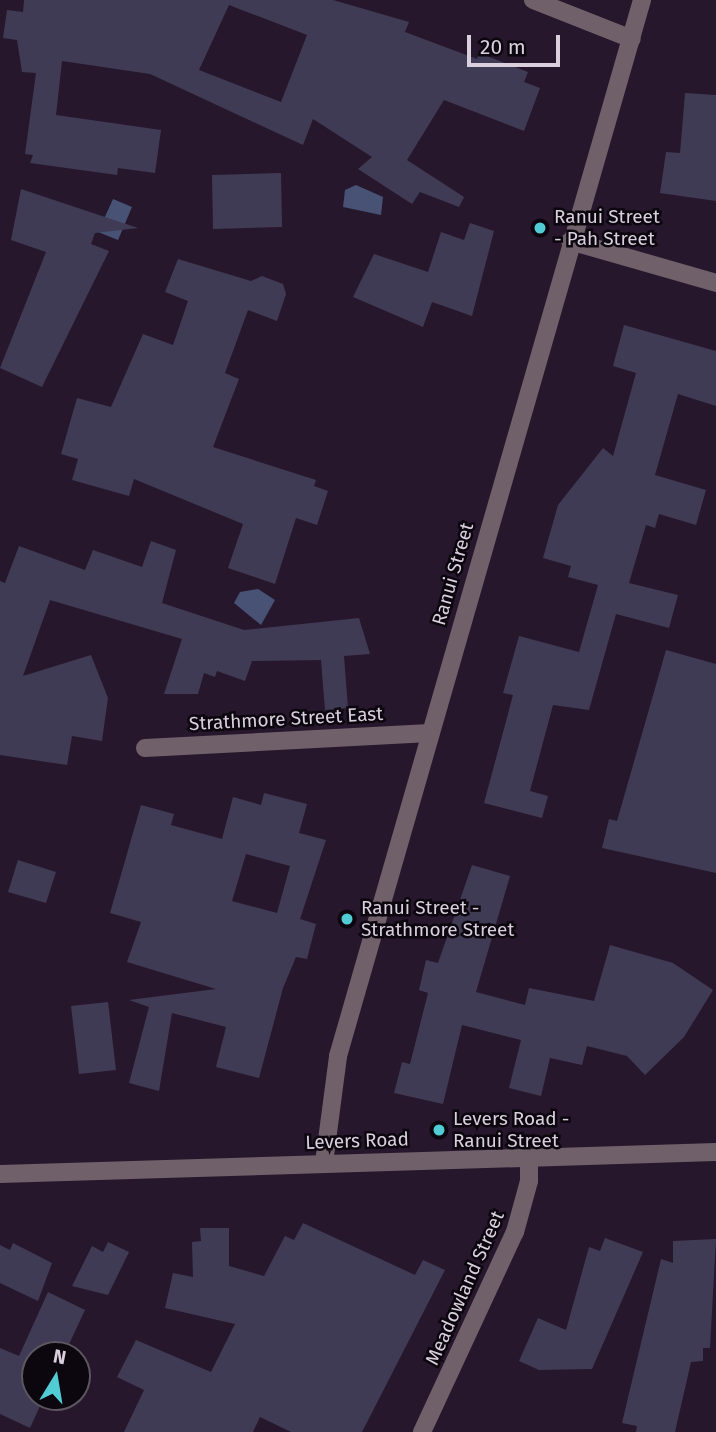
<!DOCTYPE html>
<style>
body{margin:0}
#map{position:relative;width:716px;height:1432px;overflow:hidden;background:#26172c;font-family:"Fira Sans",sans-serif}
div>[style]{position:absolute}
.water>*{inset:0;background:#475275}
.building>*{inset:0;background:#403b54}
.minor>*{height:18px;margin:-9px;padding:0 9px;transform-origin:9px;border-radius:9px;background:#70606a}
.dots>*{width:19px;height:19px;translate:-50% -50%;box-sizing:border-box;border:4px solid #0c060e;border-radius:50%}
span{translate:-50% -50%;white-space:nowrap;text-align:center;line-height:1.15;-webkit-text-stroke:5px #0c060e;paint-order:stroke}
.poi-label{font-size:19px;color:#d9cfdd}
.left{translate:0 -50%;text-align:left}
.street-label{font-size:19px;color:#d9cfdd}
.north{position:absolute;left:21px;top:1341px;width:70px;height:70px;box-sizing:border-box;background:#0c060e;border:2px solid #5e5661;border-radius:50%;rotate:11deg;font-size:19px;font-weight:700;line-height:28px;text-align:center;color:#d9cfdd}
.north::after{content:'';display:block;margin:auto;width:24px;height:32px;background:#51ccd4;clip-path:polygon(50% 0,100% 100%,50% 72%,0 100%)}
.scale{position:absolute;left:467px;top:35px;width:93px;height:32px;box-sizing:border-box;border:4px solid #d9cfdd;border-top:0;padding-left:9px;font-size:21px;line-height:24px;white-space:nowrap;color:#d9cfdd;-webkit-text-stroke:5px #0c060e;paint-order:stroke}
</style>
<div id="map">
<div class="water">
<div style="clip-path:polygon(356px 185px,383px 197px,381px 215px,343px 207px,345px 190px)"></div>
<div style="clip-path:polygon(113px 199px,132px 207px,118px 240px,98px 232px)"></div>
<div style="clip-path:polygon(258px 589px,275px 600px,261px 625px,234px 603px,240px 592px)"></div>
</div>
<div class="building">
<div style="clip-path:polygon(evenodd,24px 0,333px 0,409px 22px,405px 32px,477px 59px,479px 53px,528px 72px,524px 82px,540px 88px,524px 131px,444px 100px,407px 160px,464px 197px,459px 207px,420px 192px,412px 204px,358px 169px,372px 157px,313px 119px,303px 145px,150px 74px,62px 61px,56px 115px,161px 130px,155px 173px,118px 168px,117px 175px,30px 163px,33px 155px,25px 154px,36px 73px,22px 72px,17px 40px,3px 38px,7px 10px,23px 12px,24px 0,229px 5px,307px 35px,281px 102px,199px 70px,229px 5px)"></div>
<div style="clip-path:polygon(685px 93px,716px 95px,716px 201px,660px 193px,666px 152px,680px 153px)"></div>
<div style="clip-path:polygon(281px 173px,282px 227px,213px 229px,212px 175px)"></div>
<div style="clip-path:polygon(21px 189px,138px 228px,95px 233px,91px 244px,109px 251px,42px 387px,0 368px,46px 252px,11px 240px)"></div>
<div style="clip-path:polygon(470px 223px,494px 231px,472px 316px,432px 302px,423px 327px,353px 297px,374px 254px,428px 272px,441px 232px,464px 240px)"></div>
<div style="clip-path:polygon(178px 259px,251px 281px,262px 276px,283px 284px,286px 294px,277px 321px,248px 310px,225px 373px,239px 379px,213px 447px,316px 480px,314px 486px,328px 491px,317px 525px,296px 518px,275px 584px,228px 568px,243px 524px,134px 479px,129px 496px,72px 480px,78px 459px,61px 454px,77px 398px,111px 407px,143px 334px,173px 345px,188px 301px,165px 292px)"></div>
<div style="clip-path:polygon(624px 325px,716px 351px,716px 406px,678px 394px,655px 475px,706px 490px,696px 525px,659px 514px,655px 528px,646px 525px,629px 583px,678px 595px,669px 628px,616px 614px,589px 710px,553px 705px,530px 791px,548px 796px,542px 818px,484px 803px,513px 695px,503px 693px,519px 636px,579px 652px,598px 585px,568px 577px,571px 566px,543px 558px,558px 505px,603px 448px,613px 456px,636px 373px,613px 366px)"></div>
<div style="clip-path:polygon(151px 541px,176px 550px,162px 603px,244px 630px,359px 618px,370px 654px,344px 656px,348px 708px,325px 710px,321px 660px,252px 661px,245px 681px,217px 671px,215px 677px,204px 673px,198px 694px,164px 694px,182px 639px,50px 600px,23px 676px,91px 655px,108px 698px,102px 741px,72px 736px,67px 765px,0 755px,0 581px,5px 583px,19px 546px,85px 570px,93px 550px,142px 567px)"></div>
<div style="clip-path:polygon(666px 650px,716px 664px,716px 873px,602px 848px,609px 819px,617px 821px)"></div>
<div style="clip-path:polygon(evenodd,264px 793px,307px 804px,299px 833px,326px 840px,300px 919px,316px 924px,307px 959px,296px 957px,283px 988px,259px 1078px,216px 1067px,226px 1027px,172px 1013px,159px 1091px,129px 1083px,149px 1007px,129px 1000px,216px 989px,127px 962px,141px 922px,110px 913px,141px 805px,174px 814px,171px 825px,222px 839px,233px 797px,261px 805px,264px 793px,246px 854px,290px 866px,277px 913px,232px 901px,246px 854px)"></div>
<div style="clip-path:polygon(18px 860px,56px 872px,46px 903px,8px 892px)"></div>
<div style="clip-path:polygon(472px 865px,510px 876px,476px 992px,525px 1005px,529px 988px,594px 1001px,610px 945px,673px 963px,713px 990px,684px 1037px,645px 1075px,627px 1056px,587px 1046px,582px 1065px,550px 1058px,541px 1096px,509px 1088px,521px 1040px,462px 1025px,443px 1104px,394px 1093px,402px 1062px,410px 1064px,428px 993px,419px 990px,426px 960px,438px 963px)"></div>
<div style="clip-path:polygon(108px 1002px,116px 1070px,79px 1074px,71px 1006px)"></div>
<div style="clip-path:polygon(303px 1223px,415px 1275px,423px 1260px,445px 1270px,362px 1432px,291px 1432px,260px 1417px,253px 1432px,124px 1432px,144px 1390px,117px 1377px,136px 1340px,211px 1372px,235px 1324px,165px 1308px,173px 1273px,193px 1277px,192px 1242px,201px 1241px,200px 1228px,229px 1228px,229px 1266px,264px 1276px,285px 1236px,294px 1240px)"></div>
<div style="clip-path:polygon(605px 1238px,643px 1252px,592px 1369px,539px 1370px,519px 1361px,538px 1318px,566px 1330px,589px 1247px,600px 1251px)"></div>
<div style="clip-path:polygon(716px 1239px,710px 1348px,703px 1348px,703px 1361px,691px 1362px,675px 1432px,636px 1432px,637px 1426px,622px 1423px,661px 1259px,673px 1263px,673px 1241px)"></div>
<div style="clip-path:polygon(108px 1242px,129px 1252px,108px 1295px,72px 1286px,92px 1246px,103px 1252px)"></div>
<div style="clip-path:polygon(13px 1243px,52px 1263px,38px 1301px,0 1283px,0 1245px,10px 1250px)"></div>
<div style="clip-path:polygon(48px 1292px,85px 1310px,64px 1355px,35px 1355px,35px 1397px,44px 1397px,30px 1428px,0 1414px,0 1348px,19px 1356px)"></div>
</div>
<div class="minor">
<div style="left:533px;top:0;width:106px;rotate:21.5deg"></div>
<div style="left:570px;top:241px;width:152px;rotate:16deg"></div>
<div style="left:145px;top:748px;width:285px;rotate:-3deg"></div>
<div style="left:324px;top:1163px;width:108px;rotate:-82.5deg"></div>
<div style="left:338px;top:1056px;width:1099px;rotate:-73.94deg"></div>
<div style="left:0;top:1174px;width:716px;rotate:-1.76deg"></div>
<div style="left:422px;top:1432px;width:221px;rotate:-65.1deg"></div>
<div style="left:515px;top:1232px;width:53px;rotate:-74.6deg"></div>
<div style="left:529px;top:1181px;width:23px;rotate:-90deg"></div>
</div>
<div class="dots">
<div style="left:540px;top:228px;background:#51ccd4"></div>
<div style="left:347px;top:919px;background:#51ccd4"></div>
<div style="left:439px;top:1130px;background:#51ccd4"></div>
</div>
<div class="poi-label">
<span class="left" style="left:554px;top:228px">Ranui Street<br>- Pah Street</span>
<span class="left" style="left:361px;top:919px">Ranui Street -<br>Strathmore Street</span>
<span class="left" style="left:453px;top:1130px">Levers Road -<br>Ranui Street</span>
</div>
<div class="street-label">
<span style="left:453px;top:574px;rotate:-74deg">Ranui Street</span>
<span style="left:286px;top:719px;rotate:-3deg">Strathmore Street East</span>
<span style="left:357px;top:1141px;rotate:-2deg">Levers Road</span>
<span style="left:465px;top:1288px;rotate:-66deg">Meadowland Street</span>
</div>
<div class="north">N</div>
<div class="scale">20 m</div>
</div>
